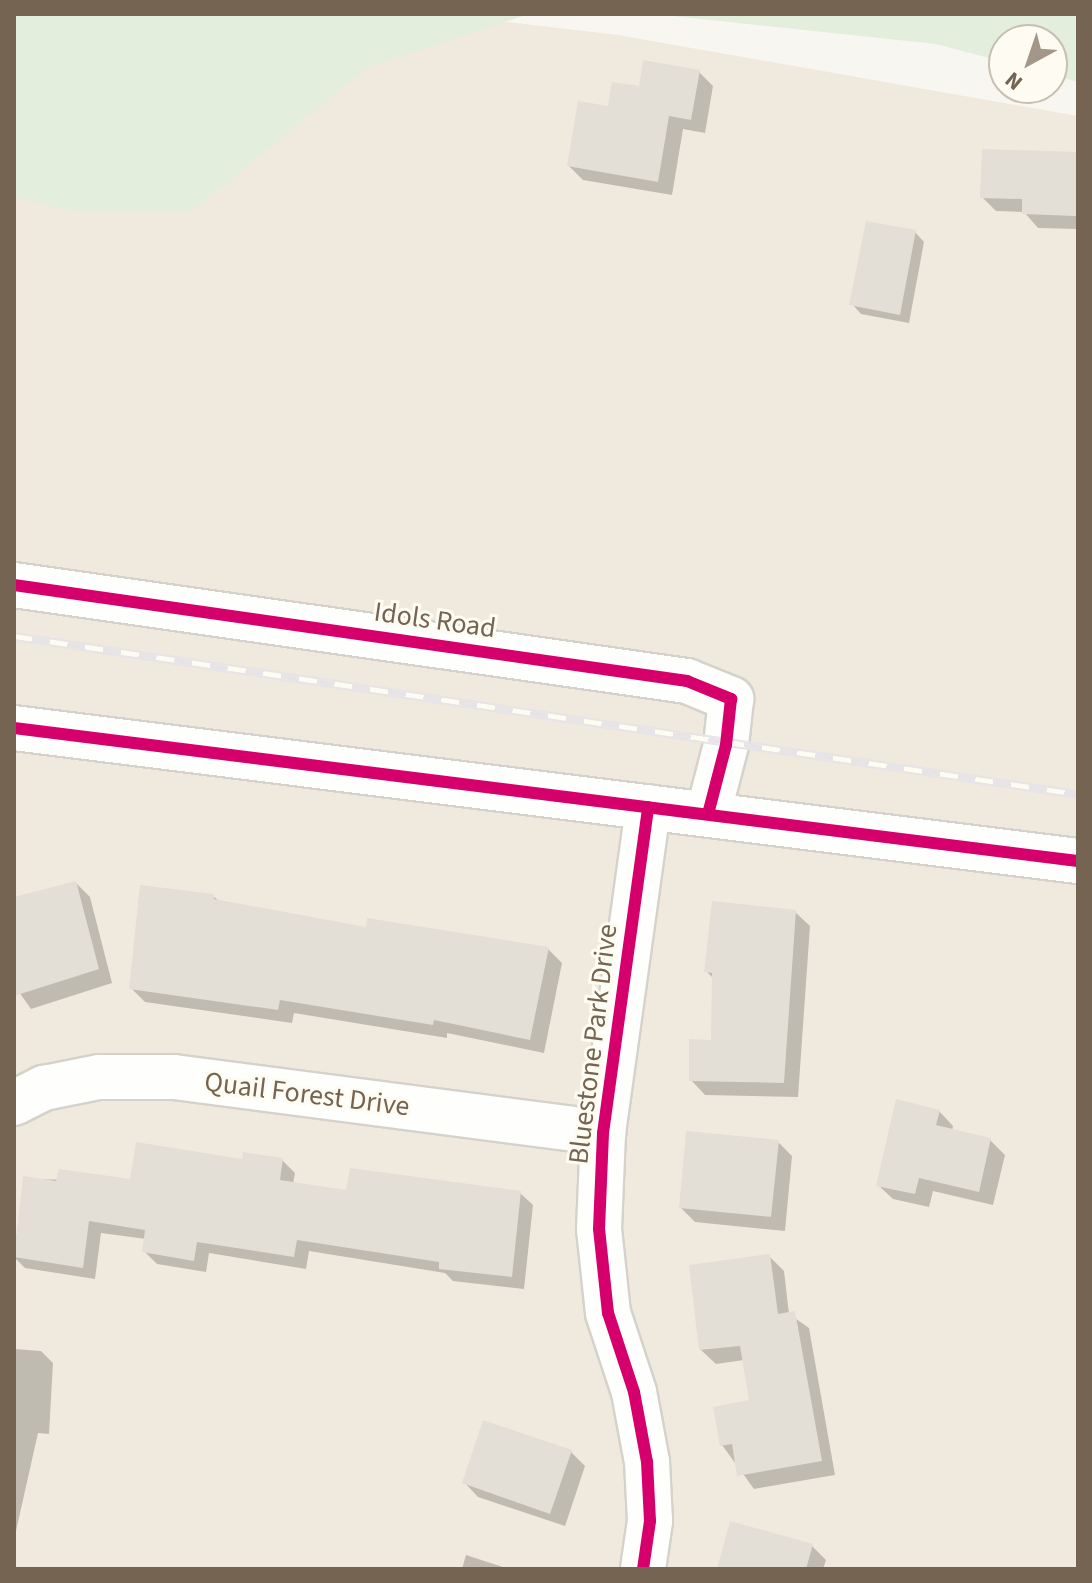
<!DOCTYPE html>
<style>
body{margin:0}
#map{position:relative;width:1092px;height:1583px;overflow:hidden;background:#f8f6f0;font-family:"Source Sans 3",sans-serif}
div>[style]{position:absolute}
.residential>*{inset:0;background:#f0eade}
.green>*{inset:0;background:#e3eedc}
.shadow>*{inset:0;background:#0003}
.building>*{inset:0;background:#e3ded6}
.roads{filter:drop-shadow(2px 0 #d5d2cb) drop-shadow(-2px 0 #d5d2cb) drop-shadow(0 2px #d5d2cb) drop-shadow(0 -2px #d5d2cb)}
.street>*{height:44px;margin:-22px;padding:0 22px;transform-origin:22px;border-radius:22px;background:#fefefd}
.secondary>*{height:44px;margin:-22px;padding:0 22px;transform-origin:22px;border-radius:22px;background:#fefefd}
.rail>*{height:9px;margin-top:-4.5px;transform-origin:0;background:repeating-linear-gradient(90deg,#fefbf2 0 18px,#e6e4e6 0 36px);box-sizing:border-box;border-block:2px solid #e6e4e6}
.cycleway>*{height:12px;margin:-6px;padding:0 6px;transform-origin:6px;border-radius:6px;background:#d6006c}
span{translate:-50% -50%;white-space:nowrap;text-align:center;line-height:1.15;-webkit-text-stroke:6px #fefbf2;paint-order:stroke}
.street-label{font-size:28px;color:#746451}
.frame{position:absolute;inset:0;border:16px solid #746451;pointer-events:none}
.north{position:absolute;left:988px;top:24px;width:80px;height:80px;box-sizing:border-box;background:#fefbf2;border:2px solid #c7bfb2;border-radius:50%;rotate:220deg;font-size:22px;font-weight:700;line-height:32px;text-align:center;color:#746451}
.north::after{content:'';display:block;margin:auto;width:28px;height:36px;background:#a29789;clip-path:polygon(50% 0,100% 100%,50% 72%,0 100%)}
</style>
<div id="map">
<div class="residential">
<div style="clip-path:polygon(14px 14px,439px 14px,618px 35px,1078px 116px,1078px 1569px,14px 1569px)"></div>
</div>
<div class="green">
<div style="clip-path:polygon(14px 14px,529px 14px,368px 67px,192px 211px,80px 212px,14px 198px)"></div>
<div style="clip-path:polygon(654px 14px,1078px 14px,1078px 82px,1052px 75px,1052px 40px,1004px 40px,1004px 62px,936px 44px)"></div>
</div>
<div class="shadow">
<div style="clip-path:polygon(699px 72px,713px 86px,705px 133px,683px 129px,672px 195px,583px 180px,569px 166px,610px 108px)"></div>
<div style="clip-path:polygon(984px 151px,1078px 154px,1078px 229px,1038px 228px,1024px 212px,996px 211px,982px 197px)"></div>
<div style="clip-path:polygon(915px 232px,924px 242px,909px 323px,861px 314px,852px 304px)"></div>
<div style="clip-path:polygon(76px 883px,90px 897px,112px 983px,31px 1009px,14px 985px,14px 899px)"></div>
<div style="clip-path:polygon(213px 896px,220px 902px,368px 929px,548px 949px,562px 963px,544px 1053px,447px 1033px,447px 1038px,294px 1013px,292px 1023px,145px 1002px,131px 988px)"></div>
<div style="clip-path:polygon(795px 912px,810px 926px,798px 1097px,705px 1095px,691px 1080px,713px 1042px,714px 979px,706px 971px)"></div>
<div style="clip-path:polygon(939px 1111px,953px 1126px,952px 1131px,990px 1140px,1005px 1155px,993px 1205px,933px 1191px,929px 1207px,893px 1199px,878px 1185px)"></div>
<div style="clip-path:polygon(778px 1142px,792px 1156px,785px 1231px,695px 1222px,681px 1208px)"></div>
<div style="clip-path:polygon(282px 1160px,295px 1173px,293px 1184px,348px 1193px,520px 1193px,533px 1205px,524px 1289px,453px 1281px,445px 1273px,309px 1251px,306px 1269px,209px 1253px,206px 1272px,157px 1264px,144px 1251px,146px 1239px,101px 1233px,95px 1279px,25px 1268px,14px 1257px,24px 1179px,132px 1181px,244px 1161px)"></div>
<div style="clip-path:polygon(769px 1256px,784px 1271px,789px 1314px,809px 1328px,835px 1475px,754px 1489px,722px 1445px,751px 1402px,744px 1360px,716px 1364px,701px 1350px)"></div>
<div style="clip-path:polygon(14px 1349px,41px 1351px,53px 1363px,49px 1434px,38px 1433px,14px 1540px)"></div>
<div style="clip-path:polygon(571px 1452px,585px 1466px,565px 1526px,478px 1497px,464px 1482px)"></div>
<div style="clip-path:polygon(812px 1546px,826px 1560px,823px 1569px,719px 1569px)"></div>
<div style="clip-path:polygon(466px 1555px,509px 1569px,462px 1569px)"></div>
</div>
<div class="building">
<div style="clip-path:polygon(643px 60px,700px 70px,691px 120px,669px 116px,658px 182px,567px 166px,578px 101px,608px 106px,612px 82px,639px 86px)"></div>
<div style="clip-path:polygon(982px 149px,1078px 152px,1076px 216px,1022px 214px,1022px 199px,980px 198px)"></div>
<div style="clip-path:polygon(866px 221px,916px 230px,900px 315px,849px 305px)"></div>
<div style="clip-path:polygon(76px 881px,99px 969px,14px 996px,14px 897px)"></div>
<div style="clip-path:polygon(140px 885px,214px 894px,214px 899px,366px 927px,367px 918px,549px 947px,530px 1040px,434px 1020px,433px 1025px,280px 1000px,278px 1010px,129px 989px)"></div>
<div style="clip-path:polygon(712px 901px,796px 910px,784px 1083px,689px 1081px,689px 1039px,711px 1040px,712px 973px,704px 972px)"></div>
<div style="clip-path:polygon(896px 1099px,940px 1110px,936px 1125px,991px 1138px,979px 1192px,919px 1178px,915px 1194px,876px 1186px)"></div>
<div style="clip-path:polygon(686px 1131px,779px 1140px,771px 1217px,679px 1208px)"></div>
<div style="clip-path:polygon(136px 1142px,242px 1159px,243px 1152px,283px 1158px,280px 1180px,346px 1190px,350px 1168px,521px 1191px,512px 1277px,439px 1269px,439px 1262px,297px 1240px,294px 1257px,197px 1242px,194px 1261px,142px 1252px,145px 1230px,89px 1221px,83px 1268px,14px 1257px,23px 1176px,56px 1181px,59px 1169px,130px 1179px)"></div>
<div style="clip-path:polygon(770px 1254px,778px 1314px,795px 1311px,822px 1461px,737px 1476px,732px 1444px,720px 1446px,713px 1407px,749px 1400px,740px 1346px,699px 1350px,689px 1265px)"></div>
<div style="clip-path:polygon(483px 1420px,572px 1450px,550px 1514px,462px 1483px)"></div>
<div style="clip-path:polygon(730px 1521px,813px 1544px,806px 1569px,717px 1569px)"></div>
</div>
<div class="roads">
<div class="street">
<div style="left:14px;top:585px;width:680px;rotate:8.12deg"></div>
<div style="left:687px;top:681px;width:48px;rotate:22.2deg"></div>
<div style="left:731px;top:699px;width:46px;rotate:96.2deg"></div>
<div style="left:726px;top:745px;width:71px;rotate:104.6deg"></div>
<div style="left:14px;top:1103px;width:34px;rotate:-27deg"></div>
<div style="left:44px;top:1088px;width:56px;rotate:-11.3deg"></div>
<div style="left:99px;top:1077px;width:75px"></div>
<div style="left:174px;top:1077px;width:433px;rotate:7.4deg"></div>
<div style="left:643px;top:1569px;width:49px;rotate:-81.7deg"></div>
<div style="left:650px;top:1521px;width:59px;rotate:-92.9deg"></div>
<div style="left:647px;top:1462px;width:71px;rotate:-100.5deg"></div>
<div style="left:634px;top:1392px;width:83px;rotate:-108.2deg"></div>
<div style="left:608px;top:1313px;width:84px;rotate:-96.1deg"></div>
<div style="left:599px;top:1229px;width:96px;rotate:-87.6deg"></div>
<div style="left:603px;top:1133px;width:329px;rotate:-82.1deg"></div>
</div>
<div class="secondary">
<div style="left:14px;top:728px;width:1072px;rotate:7.13deg"></div>
</div>
</div>
<div class="rail">
<div style="left:14px;top:636px;width:1076px;rotate:8.45deg"></div>
</div>
<div class="cycleway">
<div style="left:14px;top:585px;width:680px;rotate:8.12deg"></div>
<div style="left:687px;top:681px;width:48px;rotate:22.2deg"></div>
<div style="left:731px;top:699px;width:46px;rotate:96.2deg"></div>
<div style="left:726px;top:745px;width:71px;rotate:104.6deg"></div>
<div style="left:14px;top:728px;width:1072px;rotate:7.13deg"></div>
<div style="left:643px;top:1569px;width:49px;rotate:-81.7deg"></div>
<div style="left:650px;top:1521px;width:59px;rotate:-92.9deg"></div>
<div style="left:647px;top:1462px;width:71px;rotate:-100.5deg"></div>
<div style="left:634px;top:1392px;width:83px;rotate:-108.2deg"></div>
<div style="left:608px;top:1313px;width:84px;rotate:-96.1deg"></div>
<div style="left:599px;top:1229px;width:96px;rotate:-87.6deg"></div>
<div style="left:603px;top:1133px;width:329px;rotate:-82.1deg"></div>
</div>
<div class="street-label">
<span style="left:435px;top:620px;rotate:8deg">Idols Road</span>
<span style="left:593px;top:1044px;rotate:-83deg">Bluestone Park Drive</span>
<span style="left:307px;top:1094px;rotate:7deg">Quail Forest Drive</span>
</div>
<div class="frame"></div>
<div class="north">N</div>
</div>
